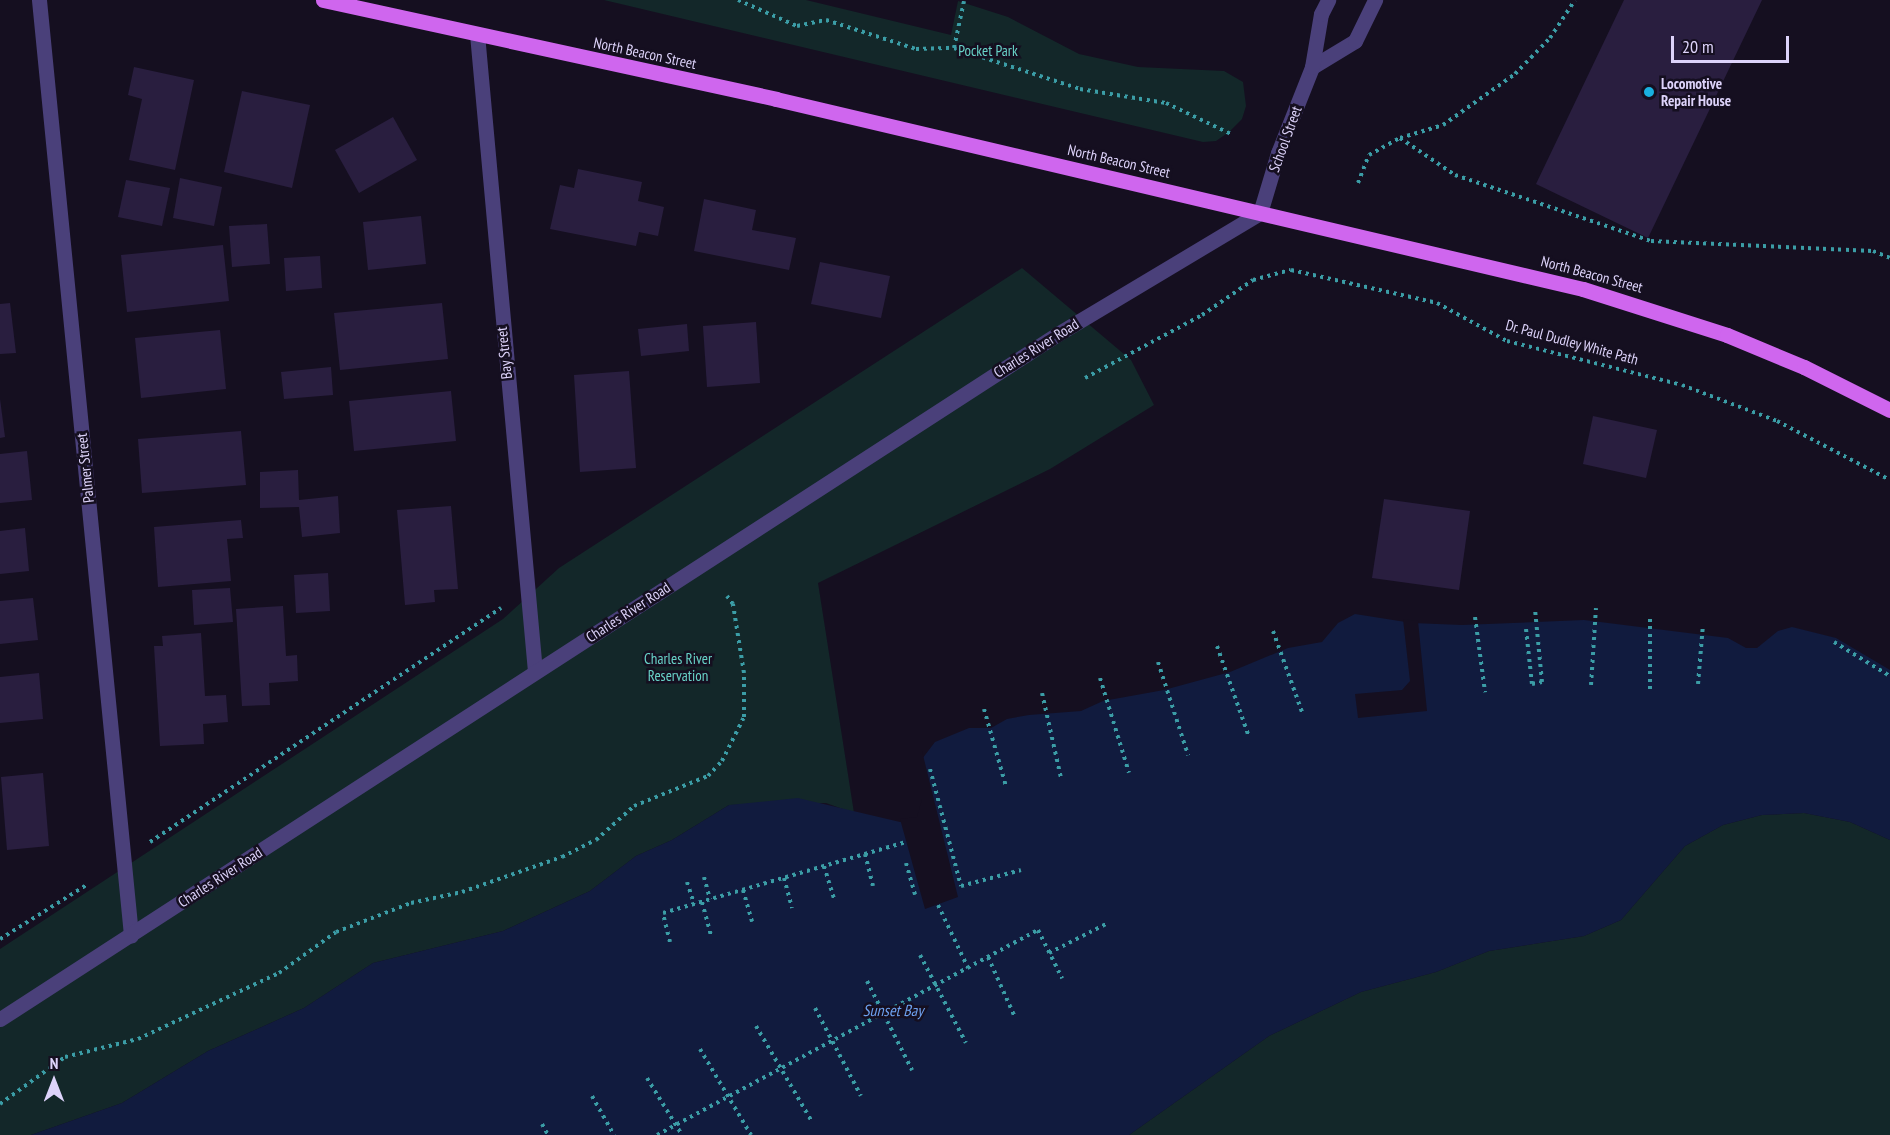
<!DOCTYPE html>
<style>
body{margin:0}
#map{position:relative;width:1890px;height:1135px;overflow:hidden;background:#150f20;font-family:"PT Sans Narrow",sans-serif}
div>[style]{position:absolute}
.green>*{inset:0;background:#132729}
.water>*{inset:0;background:#111b3e}
.pier>*{inset:0;background:#150f20}
.building>*{inset:0;background:#291e3f}
.path>*{height:4px;margin-top:-2px;transform-origin:0;background:repeating-linear-gradient(90deg,#3b9da6 0 3px,transparent 0 7.5px)}
.minor>*{height:15px;margin:-7.5px;padding:0 7.5px;transform-origin:7.5px;border-radius:7.5px;background:#4a407a}
.tertiary>*{height:15px;margin:-7.5px;padding:0 7.5px;transform-origin:7.5px;border-radius:7.5px;background:#4a407a}
.primary>*{height:15px;margin:-7.5px;padding:0 7.5px;transform-origin:7.5px;border-radius:7.5px;background:#cf66ee}
.dots>*{width:16px;height:16px;translate:-50% -50%;box-sizing:border-box;border:3px solid #150f20;border-radius:50%}
span{translate:-50% -50%;white-space:nowrap;text-align:center;line-height:1.15;-webkit-text-stroke:5px #150f20;paint-order:stroke}
.park-label{font-size:15px;color:#68d2c7}
.street-label{font-size:15px;color:#ddd3fa}
.poi-label{font-size:15px;color:#ddd3fa;font-weight:700}
.left{translate:0 -50%;text-align:left}
.water-label{font-size:16px;color:#6da0ef;font-style:italic}
.north{position:absolute;left:24px;top:1051px;width:60px;height:60px;-webkit-text-stroke:4px #150f20;paint-order:stroke;rotate:0deg;font-size:16px;font-weight:700;line-height:24px;text-align:center;color:#ddd3fa}
.north::after{content:'';display:block;margin:auto;width:21px;height:27px;background:#ddd3fa;clip-path:polygon(50% 0,100% 100%,50% 72%,0 100%)}
.scale{position:absolute;left:1671px;top:36px;width:118px;height:27px;box-sizing:border-box;border:3px solid #ddd3fa;border-top:0;padding-left:8px;font-size:18px;line-height:21px;white-space:nowrap;color:#ddd3fa;-webkit-text-stroke:4px #150f20;paint-order:stroke}
</style>
<div id="map">
<div class="green">
<div style="clip-path:polygon(604px 0,806px 0,951px 35px,958px 1px,1008px 17px,1079px 54px,1138px 67px,1224px 71px,1243px 82px,1246px 106px,1242px 119px,1229px 132px,1216px 141px,1203px 142px)"></div>
<div style="clip-path:polygon(1022px 268px,1131px 360px,1154px 405px,1050px 469px,818px 583px,854px 813px,826px 803px,729px 805px,672px 840px,636px 856px,590px 891px,503px 931px,373px 963px,304px 1008px,208px 1051px,122px 1103px,31px 1135px,0 1135px,0 949px,503px 619px,559px 568px)"></div>
<div style="clip-path:polygon(1804px 813px,1850px 822px,1890px 840px,1890px 1135px,1129px 1135px,1269px 1036px,1361px 992px,1436px 972px,1489px 951px,1584px 936px,1621px 920px,1685px 846px,1723px 825px,1762px 815px)"></div>
</div>
<div class="water">
<div style="clip-path:polygon(1355px 614px,1412px 623px,1462px 625px,1584px 620px,1728px 638px,1746px 648px,1757px 648px,1778px 631px,1792px 627px,1836px 638px,1890px 670px,1890px 840px,1850px 822px,1804px 813px,1762px 815px,1723px 825px,1685px 846px,1621px 920px,1584px 936px,1489px 951px,1436px 972px,1361px 992px,1269px 1036px,1129px 1135px,31px 1135px,122px 1103px,208px 1051px,304px 1008px,373px 963px,503px 931px,590px 891px,636px 856px,672px 840px,729px 805px,798px 798px,900px 822px,919px 819px,925px 800px,922px 759px,935px 742px,969px 728px,991px 728px,1007px 719px,1029px 715px,1081px 711px,1103px 701px,1164px 690px,1230px 672px,1288px 648px,1322px 642px,1338px 623px)"></div>
</div>
<div class="pier">
<div style="clip-path:polygon(1403px 619px,1418px 621px,1427px 711px,1358px 718px,1355px 694px,1402px 690px,1410px 681px)"></div>
<div style="clip-path:polygon(922px 751px,958px 897px,925px 909px,900px 819px,917px 817px,922px 799px)"></div>
</div>
<div class="building">
<div style="clip-path:polygon(1624px 0,1762px 0,1648px 238px,1536px 184px)"></div>
<div style="clip-path:polygon(134px 67px,194px 80px,175px 170px,129px 160px,142px 99px,128px 95px)"></div>
<div style="clip-path:polygon(242px 91px,310px 105px,292px 188px,224px 172px)"></div>
<div style="clip-path:polygon(393px 117px,417px 160px,359px 193px,335px 150px)"></div>
<div style="clip-path:polygon(578px 169px,642px 182px,638px 201px,664px 207px,658px 236px,639px 232px,636px 246px,550px 229px,560px 185px,574px 188px)"></div>
<div style="clip-path:polygon(180px 178px,222px 187px,214px 226px,173px 218px)"></div>
<div style="clip-path:polygon(126px 180px,170px 188px,162px 226px,118px 217px)"></div>
<div style="clip-path:polygon(704px 199px,756px 210px,752px 230px,796px 238px,789px 270px,694px 251px)"></div>
<div style="clip-path:polygon(421px 216px,426px 264px,368px 270px,363px 222px)"></div>
<div style="clip-path:polygon(267px 224px,270px 264px,232px 267px,229px 226px)"></div>
<div style="clip-path:polygon(223px 245px,229px 301px,127px 312px,121px 255px)"></div>
<div style="clip-path:polygon(320px 256px,322px 288px,286px 291px,284px 258px)"></div>
<div style="clip-path:polygon(820px 262px,890px 276px,881px 318px,811px 304px)"></div>
<div style="clip-path:polygon(10px 303px,16px 353px,0 354px,0 304px)"></div>
<div style="clip-path:polygon(442px 303px,448px 359px,340px 370px,334px 313px)"></div>
<div style="clip-path:polygon(756px 322px,760px 383px,707px 387px,703px 326px)"></div>
<div style="clip-path:polygon(687px 324px,689px 351px,641px 356px,638px 329px)"></div>
<div style="clip-path:polygon(220px 330px,226px 389px,141px 398px,135px 338px)"></div>
<div style="clip-path:polygon(331px 367px,333px 395px,284px 399px,281px 372px)"></div>
<div style="clip-path:polygon(629px 371px,636px 468px,580px 472px,574px 375px)"></div>
<div style="clip-path:polygon(451px 391px,456px 441px,354px 451px,349px 401px)"></div>
<div style="clip-path:polygon(0 399px,5px 437px,0 438px)"></div>
<div style="clip-path:polygon(1593px 416px,1657px 430px,1646px 478px,1583px 464px)"></div>
<div style="clip-path:polygon(241px 431px,246px 485px,142px 493px,138px 439px)"></div>
<div style="clip-path:polygon(27px 451px,32px 500px,0 503px,0 454px)"></div>
<div style="clip-path:polygon(298px 470px,299px 500px,338px 496px,340px 533px,302px 537px,299px 507px,260px 508px,260px 472px)"></div>
<div style="clip-path:polygon(1384px 499px,1470px 511px,1459px 590px,1372px 578px)"></div>
<div style="clip-path:polygon(451px 506px,458px 589px,434px 590px,435px 602px,405px 605px,397px 510px)"></div>
<div style="clip-path:polygon(241px 520px,243px 538px,227px 539px,231px 581px,158px 587px,154px 527px)"></div>
<div style="clip-path:polygon(25px 528px,29px 571px,0 574px,0 531px)"></div>
<div style="clip-path:polygon(328px 573px,330px 611px,296px 613px,294px 575px)"></div>
<div style="clip-path:polygon(230px 588px,233px 622px,194px 625px,192px 590px)"></div>
<div style="clip-path:polygon(33px 598px,38px 640px,0 644px,0 601px)"></div>
<div style="clip-path:polygon(283px 606px,286px 656px,297px 655px,298px 681px,269px 683px,270px 705px,242px 706px,236px 609px)"></div>
<div style="clip-path:polygon(201px 633px,205px 696px,226px 695px,228px 722px,203px 724px,204px 744px,160px 746px,154px 646px,163px 646px,162px 636px)"></div>
<div style="clip-path:polygon(39px 673px,43px 719px,0 723px,0 677px)"></div>
<div style="clip-path:polygon(43px 773px,49px 846px,7px 850px,1px 777px)"></div>
</div>
<div class="path">
<div style="left:738px;top:0;width:64px;rotate:23.8deg"></div>
<div style="left:797px;top:26px;width:30px;rotate:-12deg"></div>
<div style="left:826px;top:20px;width:95px;rotate:17.9deg"></div>
<div style="left:916px;top:49px;width:38px;rotate:-2deg"></div>
<div style="left:954px;top:48px;width:133px;rotate:18deg"></div>
<div style="left:1080px;top:89px;width:87px;rotate:9.2deg"></div>
<div style="left:1166px;top:103px;width:72px;rotate:25.5deg"></div>
<div style="left:954px;top:48px;width:48px;rotate:-78deg"></div>
<div style="left:1400px;top:138px;width:66px;rotate:33.9deg"></div>
<div style="left:1455px;top:175px;width:207px;rotate:18.6deg"></div>
<div style="left:1651px;top:241px;width:222px;rotate:2.6deg"></div>
<div style="left:1873px;top:251px;width:18px;rotate:22deg"></div>
<div style="left:1358px;top:183px;width:30px;rotate:-69deg"></div>
<div style="left:1369px;top:155px;width:35px;rotate:-29deg"></div>
<div style="left:1400px;top:138px;width:45px;rotate:-16.8deg"></div>
<div style="left:1443px;top:125px;width:88px;rotate:-35.3deg"></div>
<div style="left:1515px;top:74px;width:50px;rotate:-45.8deg"></div>
<div style="left:1550px;top:38px;width:45px;rotate:-56.7deg"></div>
<div style="left:1085px;top:378px;width:133px;rotate:-28.3deg"></div>
<div style="left:1202px;top:315px;width:62px;rotate:-34.5deg"></div>
<div style="left:1253px;top:280px;width:39px;rotate:-15deg"></div>
<div style="left:1291px;top:270px;width:150px;rotate:12.7deg"></div>
<div style="left:1437px;top:303px;width:80px;rotate:28.5deg"></div>
<div style="left:1507px;top:341px;width:180px;rotate:14.1deg"></div>
<div style="left:1682px;top:385px;width:102px;rotate:20.8deg"></div>
<div style="left:1777px;top:421px;width:127px;rotate:27.6deg"></div>
<div style="left:1475px;top:617px;width:76px;rotate:82.4deg"></div>
<div style="left:1526px;top:629px;width:55px;rotate:83.8deg"></div>
<div style="left:1532px;top:684px;width:10px;rotate:-11deg"></div>
<div style="left:1542px;top:682px;width:73px;rotate:-95.5deg"></div>
<div style="left:1273px;top:631px;width:89px;rotate:70.3deg"></div>
<div style="left:1834px;top:642px;width:66px;rotate:31.3deg"></div>
<div style="left:1217px;top:646px;width:96px;rotate:70.6deg"></div>
<div style="left:1158px;top:662px;width:98px;rotate:72.1deg"></div>
<div style="left:1100px;top:678px;width:99px;rotate:73deg"></div>
<div style="left:1698px;top:684px;width:59px;rotate:-85.2deg"></div>
<div style="left:1591px;top:685px;width:77px;rotate:-86.3deg"></div>
<div style="left:1650px;top:689px;width:74px;rotate:-90deg"></div>
<div style="left:1042px;top:693px;width:87px;rotate:77.4deg"></div>
<div style="left:984px;top:709px;width:80px;rotate:74.1deg"></div>
<div style="left:930px;top:769px;width:121px;rotate:75.2deg"></div>
<div style="left:961px;top:886px;width:62px;rotate:-14.9deg"></div>
<div style="left:150px;top:842px;width:422px;rotate:-33.7deg"></div>
<div style="left:865px;top:854px;width:33px;rotate:76deg"></div>
<div style="left:906px;top:863px;width:33px;rotate:74deg"></div>
<div style="left:824px;top:866px;width:34px;rotate:73deg"></div>
<div style="left:704px;top:877px;width:23px;rotate:75deg"></div>
<div style="left:784px;top:878px;width:31px;rotate:75deg"></div>
<div style="left:687px;top:882px;width:23px;rotate:72deg"></div>
<div style="left:743px;top:890px;width:33px;rotate:74deg"></div>
<div style="left:702px;top:902px;width:35px;rotate:75deg"></div>
<div style="left:938px;top:905px;width:70px;rotate:64.5deg"></div>
<div style="left:0;top:939px;width:104px;rotate:-32deg"></div>
<div style="left:670px;top:942px;width:30px;rotate:-104deg"></div>
<div style="left:663px;top:913px;width:253px;rotate:-16.3deg"></div>
<div style="left:1049px;top:953px;width:64px;rotate:-27deg"></div>
<div style="left:920px;top:955px;width:99px;rotate:62.4deg"></div>
<div style="left:988px;top:957px;width:64px;rotate:65.9deg"></div>
<div style="left:867px;top:981px;width:100px;rotate:63.2deg"></div>
<div style="left:815px;top:1008px;width:99px;rotate:62.4deg"></div>
<div style="left:756px;top:1026px;width:111px;rotate:59.7deg"></div>
<div style="left:700px;top:1049px;width:100px;rotate:59.3deg"></div>
<div style="left:647px;top:1078px;width:67px;rotate:58.4deg"></div>
<div style="left:592px;top:1096px;width:45px;rotate:60.6deg"></div>
<div style="left:0;top:1104px;width:80px;rotate:-35.9deg"></div>
<div style="left:65px;top:1057px;width:75px;rotate:-13.9deg"></div>
<div style="left:138px;top:1039px;width:156px;rotate:-25.1deg"></div>
<div style="left:279px;top:973px;width:70px;rotate:-35.7deg"></div>
<div style="left:336px;top:932px;width:80px;rotate:-21.1deg"></div>
<div style="left:411px;top:903px;width:52px;rotate:-12.2deg"></div>
<div style="left:462px;top:892px;width:106px;rotate:-19.3deg"></div>
<div style="left:562px;top:857px;width:38px;rotate:-27deg"></div>
<div style="left:596px;top:840px;width:51px;rotate:-41.8deg"></div>
<div style="left:634px;top:806px;width:80px;rotate:-22.1deg"></div>
<div style="left:708px;top:776px;width:21px;rotate:-47deg"></div>
<div style="left:722px;top:761px;width:49px;rotate:-63.4deg"></div>
<div style="left:744px;top:717px;width:44px;rotate:-90deg"></div>
<div style="left:744px;top:673px;width:70px;rotate:-99.1deg"></div>
<div style="left:733px;top:604px;width:10px;rotate:-127deg"></div>
<div style="left:542px;top:1124px;width:13px;rotate:61deg"></div>
<div style="left:657px;top:1135px;width:433px;rotate:-28.3deg"></div>
<div style="left:1038px;top:930px;width:54px;rotate:63.4deg"></div>
</div>
<div class="minor">
<div style="left:39px;top:0;width:940px;rotate:84.38deg"></div>
<div style="left:477px;top:34px;width:640px;rotate:84.8deg"></div>
<div style="left:1312px;top:67px;width:50px;rotate:-31.2deg"></div>
<div style="left:1355px;top:41px;width:46px;rotate:-64deg"></div>
<div style="left:1260px;top:213px;width:63px;rotate:-73.3deg"></div>
<div style="left:1278px;top:153px;width:92px;rotate:-68.4deg"></div>
<div style="left:1312px;top:67px;width:54px;rotate:-80.4deg"></div>
<div style="left:1321px;top:14px;width:16px;rotate:-63deg"></div>
</div>
<div class="tertiary">
<div style="left:0;top:1019px;width:1258px;rotate:-32.93deg"></div>
<div style="left:1056px;top:335px;width:238px;rotate:-30.9deg"></div>
</div>
<div class="primary">
<div style="left:323px;top:0;width:464px;rotate:12.3deg"></div>
<div style="left:776px;top:99px;width:829px;rotate:13.25deg"></div>
<div style="left:1583px;top:289px;width:151px;rotate:17.7deg"></div>
<div style="left:1727px;top:335px;width:83px;rotate:22.6deg"></div>
<div style="left:1804px;top:367px;width:96px;rotate:26.6deg"></div>
</div>
<div class="dots">
<div style="left:1649px;top:92px;background:#19b0e0"></div>
</div>
<div class="park-label">
<span style="left:988px;top:51px">Pocket Park</span>
<span style="left:678px;top:667px">Charles River<br>Reservation</span>
</div>
<div class="street-label">
<span style="left:645px;top:53px;rotate:12deg">North Beacon Street</span>
<span style="left:1285px;top:139px;rotate:-70deg">School Street</span>
<span style="left:1119px;top:161px;rotate:13deg">North Beacon Street</span>
<span style="left:1592px;top:274px;rotate:15deg">North Beacon Street</span>
<span style="left:1572px;top:342px;rotate:15deg">Dr. Paul Dudley White Path</span>
<span style="left:1036px;top:348px;rotate:-32deg">Charles River Road</span>
<span style="left:504px;top:353px;rotate:-96deg">Bay Street</span>
<span style="left:85px;top:468px;rotate:-96deg">Palmer Street</span>
<span style="left:628px;top:612px;rotate:-33deg">Charles River Road</span>
<span style="left:220px;top:877px;rotate:-33deg">Charles River Road</span>
</div>
<div class="poi-label">
<span class="left" style="left:1661px;top:92px">Locomotive<br>Repair House</span>
</div>
<div class="water-label">
<span style="left:893px;top:1010px">Sunset Bay</span>
</div>
<div class="north">N</div>
<div class="scale">20 m</div>
</div>
